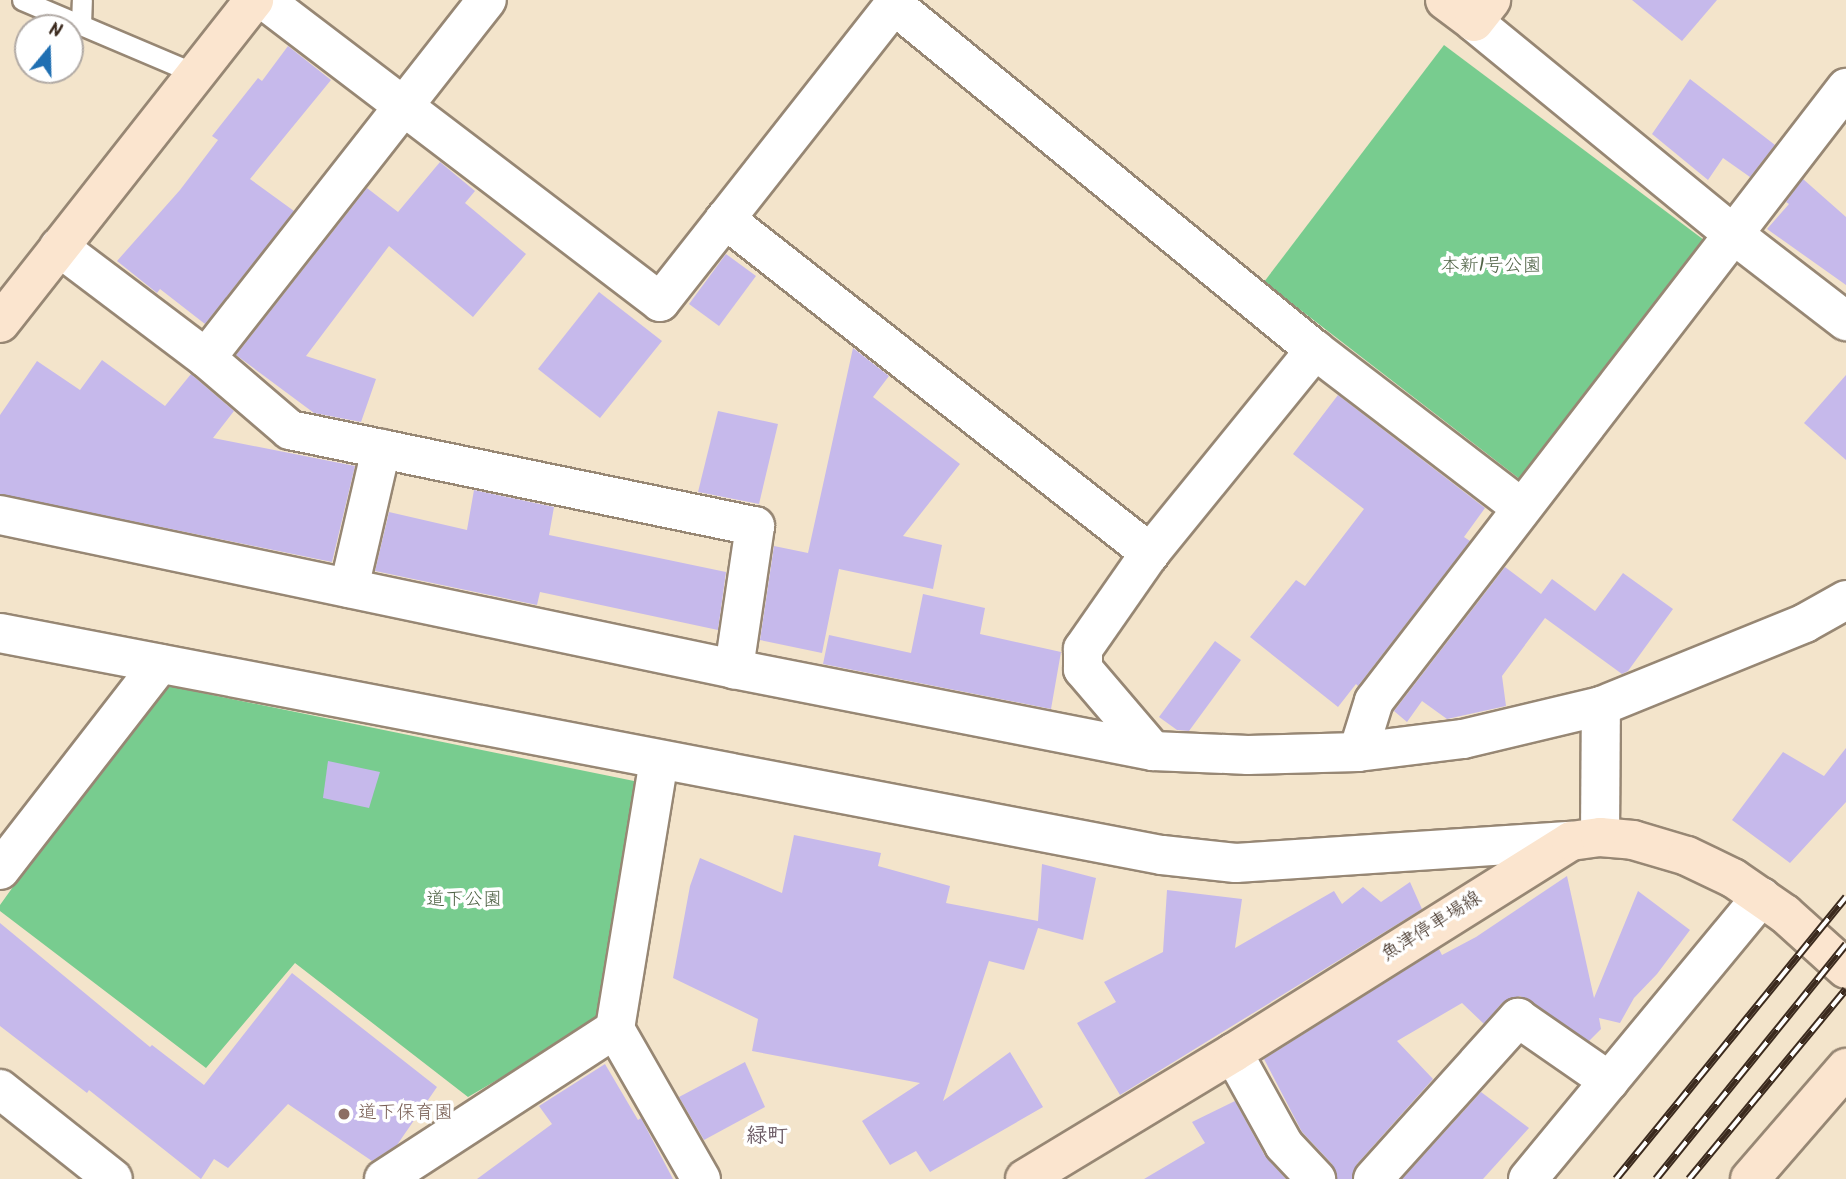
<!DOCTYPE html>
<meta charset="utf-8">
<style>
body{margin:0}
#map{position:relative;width:1846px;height:1179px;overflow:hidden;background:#f3e4cb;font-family:Kalam,"Klee One",sans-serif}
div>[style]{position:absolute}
.green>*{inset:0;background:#78cc8f}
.building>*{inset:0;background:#c6b9eb}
.roads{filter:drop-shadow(2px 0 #978774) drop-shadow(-2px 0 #978774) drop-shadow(0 2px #978774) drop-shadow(0 -2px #978774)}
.lane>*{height:19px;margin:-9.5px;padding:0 9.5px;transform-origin:9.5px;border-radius:9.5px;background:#fff}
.street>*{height:38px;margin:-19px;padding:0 19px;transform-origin:19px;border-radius:19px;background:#fff}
.secondary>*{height:38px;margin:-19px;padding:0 19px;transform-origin:19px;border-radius:19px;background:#fbe5cf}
.rail>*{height:8px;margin-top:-4px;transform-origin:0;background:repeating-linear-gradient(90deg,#fff 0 16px,#3b2a1e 0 32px);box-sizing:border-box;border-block:2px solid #3b2a1e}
.dots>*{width:19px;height:19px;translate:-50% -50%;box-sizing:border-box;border:4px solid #fff;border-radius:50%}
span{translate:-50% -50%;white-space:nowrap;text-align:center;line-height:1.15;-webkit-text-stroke:7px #fff;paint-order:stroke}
.park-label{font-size:19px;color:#506346}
.street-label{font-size:19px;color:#3b2a1e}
.education-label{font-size:19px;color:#785e54}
.left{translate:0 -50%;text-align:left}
.neighbourhood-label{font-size:21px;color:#6c5c66;font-weight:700}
.north{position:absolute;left:14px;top:14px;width:70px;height:70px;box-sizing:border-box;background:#fff;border:2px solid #b1aaa5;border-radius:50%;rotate:19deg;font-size:19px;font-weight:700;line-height:28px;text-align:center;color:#3b2a1e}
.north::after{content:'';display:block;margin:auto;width:24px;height:32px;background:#1f6fb2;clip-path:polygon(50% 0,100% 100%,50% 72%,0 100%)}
</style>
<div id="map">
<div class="green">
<div style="clip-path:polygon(1444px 45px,1708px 243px,1521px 480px,1264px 282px)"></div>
<div style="clip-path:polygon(158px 684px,639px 782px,597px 1022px,468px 1097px,295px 963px,206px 1068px,0 911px,0 905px)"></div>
</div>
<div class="building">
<div style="clip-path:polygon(1632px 0,1717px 0,1682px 41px)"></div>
<div style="clip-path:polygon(288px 46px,331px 80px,250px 179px,294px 211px,205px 324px,160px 289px,157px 293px,117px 261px,180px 190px,218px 140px,212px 136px,258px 78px,262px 81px)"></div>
<div style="clip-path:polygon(1690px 79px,1775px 145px,1750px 177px,1723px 158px,1708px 180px,1652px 134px)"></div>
<div style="clip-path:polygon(440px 162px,475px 191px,465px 203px,526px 254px,473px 317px,389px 246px,306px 356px,376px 379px,361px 422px,314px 413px,236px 355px,367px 188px,398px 212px)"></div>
<div style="clip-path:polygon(1803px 179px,1846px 217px,1846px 285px,1767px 229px,1789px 204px,1786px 202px)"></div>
<div style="clip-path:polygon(726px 254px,756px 276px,719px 326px,689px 304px)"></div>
<div style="clip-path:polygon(599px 292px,662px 341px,600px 418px,538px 369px)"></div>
<div style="clip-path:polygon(853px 348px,889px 376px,873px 397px,960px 464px,903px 536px,942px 545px,933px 589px,839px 569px,822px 653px,760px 640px,774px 546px,808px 553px)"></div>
<div style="clip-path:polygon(102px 360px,165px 406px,191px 374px,234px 411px,213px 438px,355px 466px,332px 562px,0 494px,0 415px,37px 361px,80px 390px)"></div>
<div style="clip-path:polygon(1846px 375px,1846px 460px,1804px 423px)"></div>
<div style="clip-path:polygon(1338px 395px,1485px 508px,1464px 537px,1470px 541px,1358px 686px,1356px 684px,1338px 707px,1250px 637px,1296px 580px,1305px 586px,1364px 509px,1293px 454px)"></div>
<div style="clip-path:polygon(718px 411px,778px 424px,759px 504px,698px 492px)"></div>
<div style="clip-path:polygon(474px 490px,554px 507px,549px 535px,726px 572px,718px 630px,540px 592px,537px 605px,375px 571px,389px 512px,467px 530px)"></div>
<div style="clip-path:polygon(1505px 567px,1541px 594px,1552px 579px,1595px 611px,1623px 573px,1673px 609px,1628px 671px,1622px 674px,1545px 618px,1502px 676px,1506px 706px,1447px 719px,1422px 701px,1407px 722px,1394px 711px)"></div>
<div style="clip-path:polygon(923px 594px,985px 608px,980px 634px,1061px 652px,1051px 709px,823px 664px,829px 635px,911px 653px)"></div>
<div style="clip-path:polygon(1215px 641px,1241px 660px,1189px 731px,1177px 730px,1159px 717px)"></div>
<div style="clip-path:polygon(1846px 748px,1846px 802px,1790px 863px,1732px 820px,1783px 752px,1824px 776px)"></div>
<div style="clip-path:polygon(328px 761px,380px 772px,369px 808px,323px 798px)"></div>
<div style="clip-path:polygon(794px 835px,881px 853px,878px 866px,950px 886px,946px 903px,1038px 921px,1042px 864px,1096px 878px,1083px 940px,1038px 928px,1024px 970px,989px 961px,943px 1101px,1010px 1052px,1043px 1107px,930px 1172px,916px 1151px,890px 1165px,862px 1121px,920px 1083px,752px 1051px,758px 1019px,673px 978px,690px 886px,700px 858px,782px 893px)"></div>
<div style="clip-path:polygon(1567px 876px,1594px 998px,1638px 891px,1690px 930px,1657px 974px,1634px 998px,1620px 1023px,1599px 1018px,1601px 1029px,1589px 1041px,1520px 996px,1502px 1003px,1484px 1024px,1462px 1003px,1397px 1041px,1433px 1079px,1357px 1164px,1352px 1179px,1337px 1179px,1332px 1164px,1302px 1132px,1264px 1059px,1439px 949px,1442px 955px,1476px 937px)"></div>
<div style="clip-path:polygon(1410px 882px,1422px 909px,1120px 1095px,1077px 1023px,1116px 1002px,1104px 982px,1163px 952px,1167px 890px,1242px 899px,1235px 948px,1334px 891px,1342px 904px,1363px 887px,1381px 902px)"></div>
<div style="clip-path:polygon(0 923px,150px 1047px,152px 1045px,204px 1085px,292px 973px,437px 1087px,397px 1145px,372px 1161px,288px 1104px,228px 1168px,214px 1159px,201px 1179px,89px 1090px,87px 1093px,0 1026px)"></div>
<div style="clip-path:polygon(745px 1062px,765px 1107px,704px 1140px,679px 1097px)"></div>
<div style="clip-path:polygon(605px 1064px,638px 1120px,641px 1118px,673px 1179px,477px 1179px,552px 1124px,539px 1106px)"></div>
<div style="clip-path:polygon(1481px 1092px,1529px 1128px,1483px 1179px,1402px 1179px)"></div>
<div style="clip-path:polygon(1235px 1101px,1265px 1156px,1286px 1179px,1144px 1179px,1205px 1143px,1192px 1122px)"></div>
</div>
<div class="roads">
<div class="lane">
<div style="left:22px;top:0;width:187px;rotate:23deg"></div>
<div style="left:81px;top:25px;width:25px;rotate:-88deg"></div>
</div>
<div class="street">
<div style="left:264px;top:0;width:498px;rotate:37.3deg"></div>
<div style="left:660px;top:302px;width:385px;rotate:-51.8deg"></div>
<div style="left:894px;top:5px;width:544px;rotate:39.33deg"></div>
<div style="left:1315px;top:350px;width:258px;rotate:37.4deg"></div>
<div style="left:1474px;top:22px;width:335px;rotate:39.3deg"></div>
<div style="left:1733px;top:234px;width:143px;rotate:37.6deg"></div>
<div style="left:725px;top:219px;width:541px;rotate:38.16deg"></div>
<div style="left:59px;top:247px;width:184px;rotate:37.1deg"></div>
<div style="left:206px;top:358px;width:455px;rotate:-51.9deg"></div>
<div style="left:206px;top:358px;width:111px;rotate:40.6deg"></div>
<div style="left:290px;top:430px;width:475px;rotate:11.7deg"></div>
<div style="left:755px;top:526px;width:145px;rotate:98.4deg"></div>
<div style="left:0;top:515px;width:750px;rotate:11.85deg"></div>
<div style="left:734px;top:669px;width:427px;rotate:11.1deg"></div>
<div style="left:1153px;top:751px;width:95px;rotate:2.4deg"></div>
<div style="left:1248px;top:755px;width:110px;rotate:-1.6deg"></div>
<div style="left:1358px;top:752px;width:106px;rotate:-7.1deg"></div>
<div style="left:1463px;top:739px;width:142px;rotate:-13.4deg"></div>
<div style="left:1601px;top:706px;width:220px;rotate:-22.1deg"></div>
<div style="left:1805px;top:623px;width:47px;rotate:-29.3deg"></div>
<div style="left:349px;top:588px;width:143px;rotate:-77deg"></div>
<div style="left:0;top:633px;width:1183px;rotate:10.82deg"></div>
<div style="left:1162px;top:855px;width:74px;rotate:6.2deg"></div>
<div style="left:1236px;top:863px;width:336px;rotate:-3.8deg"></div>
<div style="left:1153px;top:751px;width:108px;rotate:-130.5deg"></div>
<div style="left:1083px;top:669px;width:20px;rotate:-90deg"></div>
<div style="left:1083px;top:649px;width:117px;rotate:-55.1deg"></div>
<div style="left:1150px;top:553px;width:262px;rotate:-50.9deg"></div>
<div style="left:1358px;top:752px;width:53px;rotate:-72.6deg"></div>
<div style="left:1374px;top:701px;width:774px;rotate:-52.4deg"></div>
<div style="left:659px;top:760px;width:273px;rotate:99.3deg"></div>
<div style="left:615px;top:1029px;width:173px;rotate:60.2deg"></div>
<div style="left:1600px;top:837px;width:131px;rotate:-89.6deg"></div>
<div style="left:0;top:870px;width:261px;rotate:-52.2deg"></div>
<div style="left:1233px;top:1053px;width:105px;rotate:61deg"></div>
<div style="left:1284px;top:1145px;width:47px;rotate:46.7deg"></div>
<div style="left:0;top:1089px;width:144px;rotate:38.5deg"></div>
<div style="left:384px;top:1179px;width:275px;rotate:-33deg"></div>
<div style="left:1373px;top:1179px;width:217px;rotate:-48deg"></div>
<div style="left:1518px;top:1018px;width:111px;rotate:34.7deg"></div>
<div style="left:1528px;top:1179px;width:366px;rotate:-50.4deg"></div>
</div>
<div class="secondary">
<div style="left:1445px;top:0;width:36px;rotate:37deg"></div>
<div style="left:1474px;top:22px;width:28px;rotate:-52deg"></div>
<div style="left:0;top:323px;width:411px;rotate:-51.8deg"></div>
<div style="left:1025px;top:1179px;width:243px;rotate:-31.2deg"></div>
<div style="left:1233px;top:1053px;width:399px;rotate:-32.1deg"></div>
<div style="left:1571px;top:841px;width:29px;rotate:-8deg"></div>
<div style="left:1600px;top:837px;width:33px;rotate:5deg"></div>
<div style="left:1633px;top:840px;width:56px;rotate:16.5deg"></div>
<div style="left:1687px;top:856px;width:51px;rotate:25.6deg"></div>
<div style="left:1733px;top:878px;width:63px;rotate:34.7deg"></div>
<div style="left:1785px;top:914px;width:82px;rotate:42deg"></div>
<div style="left:1750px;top:1179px;width:147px;rotate:-49.1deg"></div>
</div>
</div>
<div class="rail">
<div style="left:1616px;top:1179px;width:364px;rotate:-50.8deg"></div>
<div style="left:1656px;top:1179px;width:302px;rotate:-51deg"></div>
<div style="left:1689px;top:1179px;width:246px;rotate:-50.4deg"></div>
</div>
<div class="dots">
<div style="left:344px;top:1114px;background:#8d6e63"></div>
</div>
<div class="park-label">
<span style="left:1491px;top:267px">本新1号公園</span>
<span style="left:464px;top:901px">道下公園</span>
</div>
<div class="street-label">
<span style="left:1432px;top:927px;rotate:-32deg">魚津停車場線</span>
</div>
<div class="education-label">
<span class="left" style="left:358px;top:1114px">道下保育園</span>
</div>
<div class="neighbourhood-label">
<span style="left:767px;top:1137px">緑町</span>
</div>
<div class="north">N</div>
</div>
